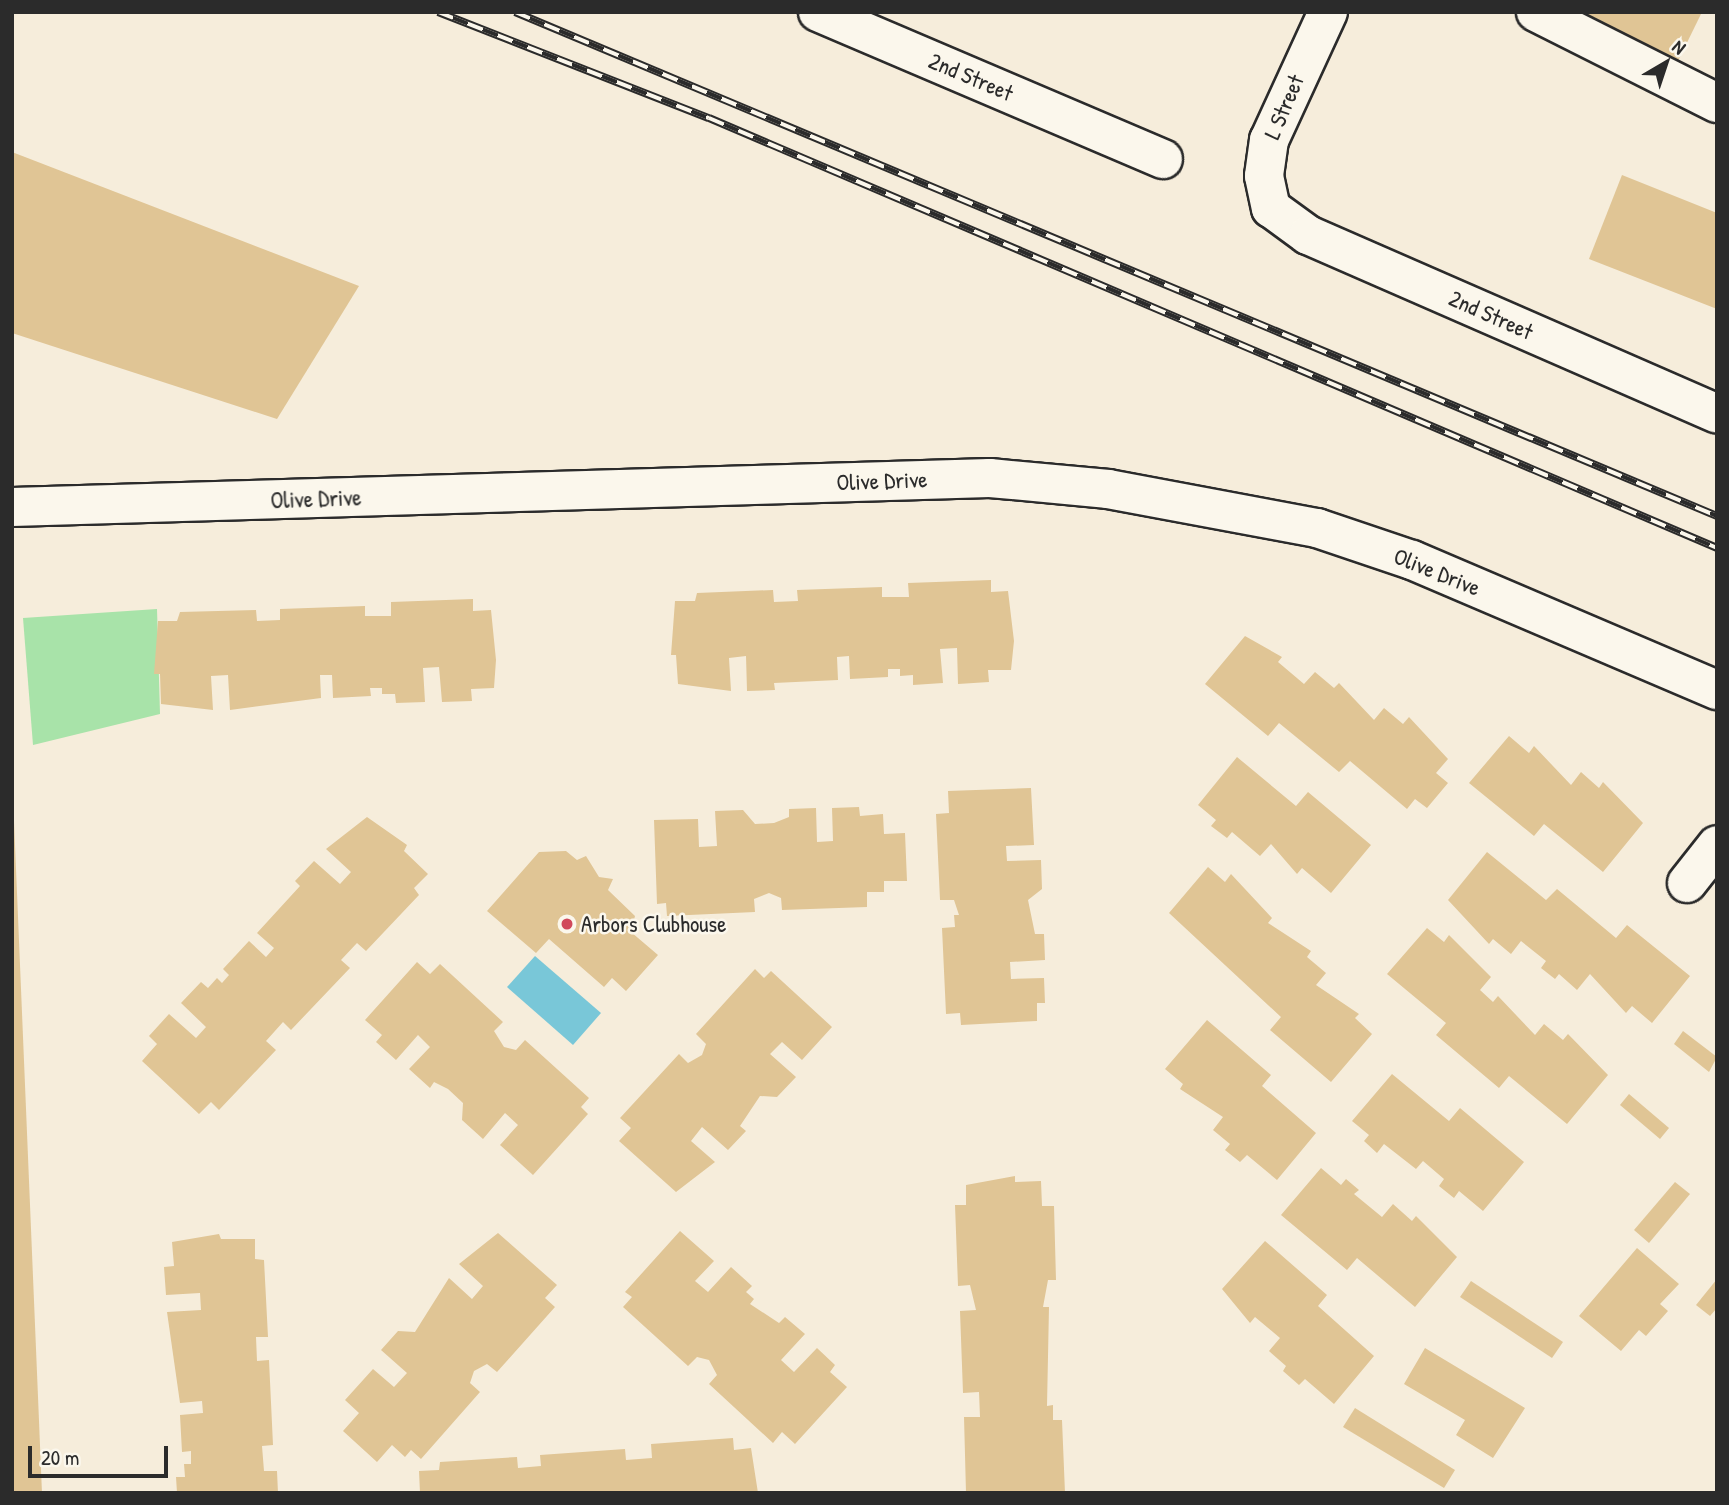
<!DOCTYPE html>
<style>
body{margin:0}
#map{position:relative;width:1729px;height:1505px;overflow:hidden;background:#f6eddb;font-family:"Patrick Hand",sans-serif}
div>[style]{position:absolute}
.green>*{inset:0;background:#a8e3a9}
.water>*{inset:0;background:#79c7d8}
.building>*{inset:0;background:#e0c595}
.roads{filter:drop-shadow(2px 0 #2b2b2b) drop-shadow(-2px 0 #2b2b2b) drop-shadow(0 2px #2b2b2b) drop-shadow(0 -2px #2b2b2b)}
.minor>*{height:38px;margin:-19px;padding:0 19px;transform-origin:19px;border-radius:19px;background:#fbf7ec}
.rail>*{height:8px;margin-top:-4px;transform-origin:0;background:repeating-linear-gradient(90deg,#fbf7ec 0 16px,#2b2b2b 0 32px);box-sizing:border-box;border-block:2px solid #2b2b2b}
.dots>*{width:19px;height:19px;translate:-50% -50%;box-sizing:border-box;border:4px solid #fbf7ec;border-radius:50%}
span{translate:-50% -50%;white-space:nowrap;text-align:center;line-height:1.15;-webkit-text-stroke:5px #fbf7ec;paint-order:stroke}
.street-label{font-size:23px;color:#2b2b2b}
.poi-label{font-size:23px;color:#2b2b2b}
.left{translate:0 -50%;text-align:left}
.frame{position:absolute;inset:0;border:14px solid #2b2b2b;pointer-events:none}
.north{position:absolute;left:1631px;top:28px;width:70px;height:70px;-webkit-text-stroke:5px #fbf7ec;paint-order:stroke;rotate:39deg;font-size:19px;font-weight:700;line-height:28px;text-align:center;color:#2b2b2b}
.north::after{content:'';display:block;margin:auto;width:24px;height:32px;background:#2b2b2b;clip-path:polygon(50% 0,100% 100%,50% 72%,0 100%)}
.scale{position:absolute;left:28px;top:1446px;width:140px;height:32px;box-sizing:border-box;border:4px solid #2b2b2b;border-top:0;padding-left:9px;font-size:21px;line-height:24px;white-space:nowrap;color:#2b2b2b;-webkit-text-stroke:5px #fbf7ec;paint-order:stroke}
</style>
<div id="map">
<div class="green">
<div style="clip-path:polygon(157px 609px,160px 714px,33px 745px,23px 618px)"></div>
</div>
<div class="water">
<div style="clip-path:polygon(535px 956px,601px 1013px,573px 1045px,507px 987px)"></div>
</div>
<div class="building">
<div style="clip-path:polygon(1582px 12px,1702px 12px,1678px 61px)"></div>
<div style="clip-path:polygon(12px 152px,359px 286px,277px 419px,12px 333px)"></div>
<div style="clip-path:polygon(1622px 175px,1717px 213px,1717px 309px,1589px 259px)"></div>
<div style="clip-path:polygon(991px 580px,991px 592px,1008px 591px,1014px 641px,1011px 670px,988px 670px,989px 682px,958px 684px,957px 648px,940px 649px,943px 683px,913px 685px,913px 675px,900px 676px,900px 669px,888px 669px,888px 677px,850px 679px,849px 656px,837px 657px,838px 680px,774px 683px,775px 690px,747px 691px,746px 656px,729px 658px,731px 691px,678px 684px,676px 655px,671px 655px,675px 601px,695px 601px,697px 593px,773px 590px,774px 602px,798px 601px,797px 590px,882px 587px,882px 597px,909px 597px,908px 583px)"></div>
<div style="clip-path:polygon(473px 599px,473px 611px,491px 610px,496px 660px,494px 688px,471px 689px,472px 701px,442px 702px,439px 667px,423px 668px,425px 702px,396px 703px,395px 694px,382px 694px,382px 688px,370px 688px,371px 696px,333px 698px,332px 675px,320px 675px,321px 698px,230px 710px,228px 675px,211px 676px,213px 710px,161px 704px,160px 674px,154px 674px,158px 621px,177px 621px,180px 612px,256px 610px,257px 621px,280px 620px,280px 609px,365px 606px,365px 616px,391px 616px,391px 602px)"></div>
<div style="clip-path:polygon(1245px 636px,1282px 657px,1278px 662px,1304px 684px,1315px 672px,1334px 688px,1339px 683px,1374px 720px,1384px 708px,1403px 724px,1409px 717px,1448px 759px,1436px 773px,1448px 783px,1427px 808px,1415px 799px,1407px 809px,1350px 761px,1339px 772px,1279px 723px,1268px 736px,1205px 684px)"></div>
<div style="clip-path:polygon(1509px 736px,1529px 753px,1534px 746px,1571px 785px,1581px 772px,1599px 788px,1603px 782px,1643px 823px,1603px 872px,1544px 824px,1534px 836px,1469px 783px)"></div>
<div style="clip-path:polygon(1237px 757px,1296px 806px,1308px 792px,1371px 845px,1331px 893px,1302px 868px,1297px 874px,1271px 844px,1260px 856px,1232px 832px,1227px 838px,1211px 826px,1216px 820px,1198px 805px)"></div>
<div style="clip-path:polygon(1031px 788px,1034px 845px,1006px 846px,1007px 861px,1041px 860px,1042px 889px,1028px 900px,1035px 934px,1044px 934px,1045px 960px,1010px 962px,1011px 979px,1044px 978px,1045px 1003px,1037px 1003px,1037px 1021px,961px 1025px,960px 1013px,946px 1014px,942px 928px,955px 927px,954px 915px,959px 915px,954px 900px,940px 900px,936px 814px,949px 813px,948px 791px)"></div>
<div style="clip-path:polygon(859px 807px,860px 816px,883px 814px,884px 834px,905px 833px,907px 881px,884px 881px,884px 892px,867px 892px,867px 907px,782px 910px,781px 898px,769px 893px,754px 899px,755px 912px,667px 916px,666px 903px,657px 904px,654px 820px,698px 819px,699px 847px,717px 846px,715px 811px,743px 810px,755px 824px,774px 823px,789px 817px,789px 809px,816px 808px,817px 842px,833px 841px,832px 808px)"></div>
<div style="clip-path:polygon(367px 817px,407px 845px,404px 851px,428px 874px,414px 888px,419px 895px,366px 951px,357px 943px,341px 960px,350px 968px,291px 1030px,283px 1022px,266px 1041px,276px 1050px,219px 1110px,211px 1102px,199px 1114px,142px 1061px,157px 1044px,149px 1036px,169px 1014px,196px 1038px,206px 1027px,181px 1003px,201px 982px,208px 988px,217px 978px,222px 983px,229px 975px,223px 969px,249px 941px,266px 957px,274px 948px,257px 933px,300px 886px,295px 881px,314px 861px,340px 884px,351px 872px,326px 849px)"></div>
<div style="clip-path:polygon(12px 821px,14px 821px,42px 1493px,12px 1493px)"></div>
<div style="clip-path:polygon(566px 851px,577px 860px,586px 856px,599px 877px,613px 879px,608px 890px,635px 916px,631px 932px,658px 955px,626px 991px,612px 978px,604px 987px,549px 939px,536px 953px,487px 911px,539px 852px)"></div>
<div style="clip-path:polygon(1487px 852px,1546px 900px,1557px 889px,1616px 938px,1627px 925px,1690px 976px,1652px 1023px,1632px 1006px,1626px 1013px,1590px 974px,1577px 990px,1559px 974px,1555px 979px,1541px 968px,1546px 961px,1521px 941px,1511px 954px,1493px 939px,1489px 944px,1448px 900px)"></div>
<div style="clip-path:polygon(1208px 867px,1225px 882px,1231px 874px,1272px 918px,1268px 923px,1311px 951px,1307px 957px,1326px 973px,1316px 985px,1359px 1014px,1355px 1018px,1372px 1034px,1331px 1082px,1270px 1030px,1281px 1017px,1169px 913px)"></div>
<div style="clip-path:polygon(1427px 928px,1444px 942px,1449px 935px,1491px 977px,1480px 990px,1493px 1002px,1498px 996px,1535px 1035px,1544px 1024px,1563px 1040px,1568px 1034px,1608px 1075px,1567px 1124px,1509px 1076px,1499px 1088px,1436px 1035px,1446px 1023px,1387px 974px)"></div>
<div style="clip-path:polygon(417px 962px,430px 974px,440px 964px,503px 1022px,494px 1031px,504px 1047px,516px 1050px,525px 1040px,589px 1098px,581px 1107px,588px 1114px,533px 1175px,500px 1145px,518px 1125px,505px 1113px,483px 1139px,462px 1120px,463px 1103px,448px 1089px,434px 1082px,430px 1088px,409px 1069px,430px 1047px,418px 1035px,396px 1060px,376px 1042px,382px 1035px,365px 1020px)"></div>
<div style="clip-path:polygon(755px 969px,764px 978px,771px 971px,832px 1027px,802px 1060px,782px 1042px,770px 1054px,796px 1077px,777px 1097px,760px 1096px,740px 1126px,746px 1131px,728px 1150px,702px 1127px,691px 1141px,715px 1162px,676px 1192px,619px 1141px,631px 1128px,620px 1118px,679px 1054px,688px 1063px,702px 1055px,706px 1044px,696px 1034px)"></div>
<div style="clip-path:polygon(1207px 1020px,1271px 1075px,1262px 1086px,1316px 1133px,1277px 1180px,1247px 1155px,1240px 1162px,1225px 1150px,1230px 1144px,1213px 1130px,1223px 1117px,1180px 1089px,1183px 1084px,1165px 1069px)"></div>
<div style="clip-path:polygon(1683px 1031px,1717px 1057px,1709px 1072px,1674px 1044px)"></div>
<div style="clip-path:polygon(1392px 1074px,1449px 1121px,1460px 1108px,1524px 1162px,1483px 1211px,1459px 1191px,1454px 1198px,1439px 1186px,1444px 1179px,1423px 1161px,1416px 1169px,1384px 1144px,1377px 1153px,1364px 1141px,1369px 1135px,1352px 1121px)"></div>
<div style="clip-path:polygon(1629px 1094px,1669px 1128px,1660px 1139px,1620px 1105px)"></div>
<div style="clip-path:polygon(1321px 1168px,1341px 1185px,1346px 1179px,1359px 1190px,1354px 1194px,1382px 1217px,1393px 1204px,1412px 1221px,1416px 1216px,1457px 1257px,1415px 1307px,1357px 1258px,1347px 1270px,1281px 1215px)"></div>
<div style="clip-path:polygon(1015px 1176px,1015px 1182px,1041px 1181px,1042px 1206px,1054px 1206px,1056px 1280px,1048px 1280px,1043px 1307px,1049px 1307px,1047px 1406px,1053px 1405px,1053px 1420px,1062px 1420px,1065px 1493px,966px 1493px,964px 1417px,980px 1417px,979px 1392px,963px 1393px,960px 1311px,976px 1310px,970px 1285px,958px 1286px,955px 1205px,966px 1205px,966px 1185px)"></div>
<div style="clip-path:polygon(1675px 1182px,1690px 1194px,1649px 1243px,1634px 1230px)"></div>
<div style="clip-path:polygon(680px 1231px,714px 1261px,695px 1281px,708px 1292px,731px 1267px,752px 1286px,746px 1292px,754px 1299px,750px 1304px,779px 1323px,785px 1317px,805px 1334px,781px 1360px,794px 1372px,817px 1348px,835px 1365px,830px 1372px,847px 1387px,795px 1444px,782px 1432px,773px 1443px,709px 1384px,717px 1375px,709px 1360px,697px 1357px,688px 1366px,623px 1307px,632px 1297px,625px 1292px)"></div>
<div style="clip-path:polygon(498px 1233px,557px 1285px,545px 1298px,555px 1307px,497px 1372px,487px 1364px,474px 1371px,470px 1383px,480px 1392px,421px 1459px,411px 1450px,405px 1457px,392px 1445px,377px 1462px,343px 1431px,359px 1413px,345px 1400px,373px 1369px,394px 1387px,407px 1373px,381px 1350px,398px 1331px,415px 1332px,449px 1278px,472px 1299px,483px 1286px,459px 1264px)"></div>
<div style="clip-path:polygon(219px 1234px,221px 1239px,255px 1239px,255px 1259px,264px 1260px,268px 1337px,256px 1337px,257px 1361px,269px 1360px,273px 1445px,262px 1446px,264px 1471px,277px 1471px,278px 1493px,177px 1493px,176px 1477px,185px 1477px,184px 1464px,191px 1464px,191px 1451px,182px 1452px,180px 1415px,203px 1413px,202px 1401px,180px 1403px,167px 1312px,201px 1310px,200px 1293px,166px 1295px,164px 1267px,174px 1266px,172px 1242px)"></div>
<div style="clip-path:polygon(1265px 1241px,1327px 1295px,1318px 1306px,1374px 1356px,1334px 1404px,1305px 1379px,1299px 1385px,1283px 1371px,1286px 1366px,1269px 1351px,1280px 1338px,1255px 1317px,1250px 1323px,1222px 1289px)"></div>
<div style="clip-path:polygon(1637px 1248px,1679px 1284px,1660px 1304px,1668px 1311px,1646px 1336px,1639px 1330px,1621px 1351px,1579px 1316px)"></div>
<div style="clip-path:polygon(1717px 1279px,1717px 1308px,1710px 1316px,1696px 1305px)"></div>
<div style="clip-path:polygon(1471px 1281px,1563px 1342px,1552px 1358px,1460px 1297px)"></div>
<div style="clip-path:polygon(1425px 1348px,1525px 1408px,1493px 1458px,1456px 1435px,1465px 1420px,1404px 1384px)"></div>
<div style="clip-path:polygon(1355px 1408px,1455px 1470px,1444px 1488px,1343px 1427px)"></div>
<div style="clip-path:polygon(733px 1438px,734px 1450px,751px 1448px,758px 1493px,420px 1493px,419px 1471px,439px 1470px,440px 1462px,517px 1457px,518px 1468px,541px 1466px,540px 1455px,625px 1449px,626px 1460px,652px 1458px,651px 1444px)"></div>
</div>
<div class="roads">
<div class="minor">
<div style="left:818px;top:12px;width:375px;rotate:23.1deg"></div>
<div style="left:1328px;top:12px;width:141px;rotate:114.7deg"></div>
<div style="left:1269px;top:140px;width:36px;rotate:98deg"></div>
<div style="left:1264px;top:176px;width:33px;rotate:78deg"></div>
<div style="left:1271px;top:208px;width:46px;rotate:36.1deg"></div>
<div style="left:1308px;top:235px;width:446px;rotate:23.6deg"></div>
<div style="left:1536px;top:12px;width:203px;rotate:26.7deg"></div>
<div style="left:12px;top:507px;width:978px;rotate:-1.7deg"></div>
<div style="left:990px;top:478px;width:119px;rotate:5.3deg"></div>
<div style="left:1108px;top:489px;width:213px;rotate:10.6deg"></div>
<div style="left:1317px;top:528px;width:100px;rotate:18.6deg"></div>
<div style="left:1412px;top:560px;width:332px;rotate:23.1deg"></div>
<div style="left:1687px;top:883px;width:48px;rotate:-51.7deg"></div>
</div>
</div>
<div class="rail">
<div style="left:438px;top:12px;width:291px;rotate:21.4deg"></div>
<div style="left:709px;top:118px;width:1096px;rotate:23.1deg"></div>
<div style="left:515px;top:12px;width:1303px;rotate:22.75deg"></div>
</div>
<div class="dots">
<div style="left:567px;top:924px;background:#d1495b"></div>
</div>
<div class="street-label">
<span style="left:971px;top:77px;rotate:23deg">2nd Street</span>
<span style="left:1284px;top:107px;rotate:-67deg">L Street</span>
<span style="left:1491px;top:315px;rotate:24deg">2nd Street</span>
<span style="left:882px;top:481px;rotate:-2deg">Olive Drive</span>
<span style="left:316px;top:499px;rotate:-2deg">Olive Drive</span>
<span style="left:1437px;top:572px;rotate:22deg">Olive Drive</span>
</div>
<div class="poi-label">
<span class="left" style="left:581px;top:924px">Arbors Clubhouse</span>
</div>
<div class="frame"></div>
<div class="north">N</div>
<div class="scale">20 m</div>
</div>
